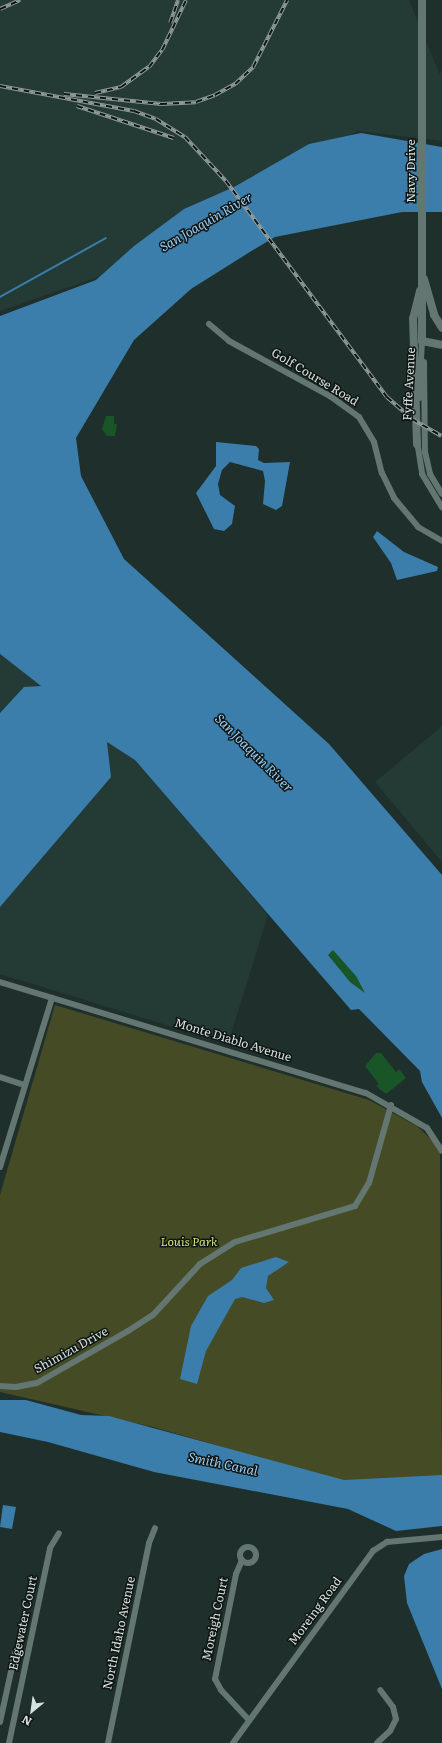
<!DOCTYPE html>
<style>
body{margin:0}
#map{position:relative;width:442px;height:1743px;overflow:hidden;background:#1f2f2b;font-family:Literata,serif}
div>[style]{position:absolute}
.built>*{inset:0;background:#233a35}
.green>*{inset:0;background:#454b24}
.water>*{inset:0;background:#3b7dab}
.stream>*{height:2px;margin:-1px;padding:0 1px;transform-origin:1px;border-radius:1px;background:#3b7dab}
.building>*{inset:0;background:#185527}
.minor>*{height:6px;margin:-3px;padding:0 3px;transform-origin:3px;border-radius:3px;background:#647672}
.minor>.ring{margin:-3px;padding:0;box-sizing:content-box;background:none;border:6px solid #647672;border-radius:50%}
.tertiary>*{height:8px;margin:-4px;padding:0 4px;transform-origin:4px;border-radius:4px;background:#647672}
.rail>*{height:3.5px;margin-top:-1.75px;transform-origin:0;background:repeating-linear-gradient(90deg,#0e1513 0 6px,#8f9b98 0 12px);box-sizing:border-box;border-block:1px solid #8f9b98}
span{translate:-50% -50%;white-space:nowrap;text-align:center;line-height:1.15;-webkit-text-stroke:3px #0e1513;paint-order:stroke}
.street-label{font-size:12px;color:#d7e1de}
.park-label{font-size:12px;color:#d2e37e;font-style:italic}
.water-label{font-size:13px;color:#9bcef5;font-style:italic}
.north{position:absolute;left:12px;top:1691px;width:40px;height:40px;-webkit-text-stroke:3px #0e1513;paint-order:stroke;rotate:209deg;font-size:11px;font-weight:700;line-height:16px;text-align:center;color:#d7e1de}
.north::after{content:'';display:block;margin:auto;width:14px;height:18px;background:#d7e1de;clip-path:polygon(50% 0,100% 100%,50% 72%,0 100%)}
</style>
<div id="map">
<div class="built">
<div style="clip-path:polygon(0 0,409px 0,440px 75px,442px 64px,442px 141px,358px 131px,201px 222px,101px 276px,0 311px)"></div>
<div style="clip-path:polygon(0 654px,135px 760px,268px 915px,228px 1044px,0 974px)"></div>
<div style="clip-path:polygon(442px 726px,442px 862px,375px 782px)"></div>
</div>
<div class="green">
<div style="clip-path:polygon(55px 1005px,369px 1100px,417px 1126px,440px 1148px,442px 1480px,348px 1483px,153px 1427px,0 1392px,0 1195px)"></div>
</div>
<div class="water">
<div style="clip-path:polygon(361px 133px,442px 147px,442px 212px,402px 212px,275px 237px,253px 250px,191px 289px,134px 340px,76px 438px,81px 476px,124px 559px,329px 744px,442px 875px,442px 1118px,422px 1082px,420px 1071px,359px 1009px,351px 1010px,135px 760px,107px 742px,111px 777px,0 907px,0 713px,24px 687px,41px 686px,0 654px,0 316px,96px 280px,134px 246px,184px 209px,234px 187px,309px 144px)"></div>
<div style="clip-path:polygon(216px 442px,256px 446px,259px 449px,258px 460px,264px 463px,290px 462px,282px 506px,276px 510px,263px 504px,265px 481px,263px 471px,230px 462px,222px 470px,218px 484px,220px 495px,235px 506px,232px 524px,224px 531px,214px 529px,196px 493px,216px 466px)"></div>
<div style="clip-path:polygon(377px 531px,404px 552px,438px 567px,437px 571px,397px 580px,391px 563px,373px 537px)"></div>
<div style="clip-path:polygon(276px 1257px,289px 1262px,268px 1276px,266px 1288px,274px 1300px,264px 1303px,242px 1297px,235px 1299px,206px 1351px,197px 1384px,180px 1379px,191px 1326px,208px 1296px,232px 1280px,241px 1268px)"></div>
<div style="clip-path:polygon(0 1400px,26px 1400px,81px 1415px,109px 1416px,344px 1480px,442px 1475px,442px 1526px,396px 1531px,348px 1509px,154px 1472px,48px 1442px,0 1432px)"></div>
<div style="clip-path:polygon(3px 1505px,16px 1507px,12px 1529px,0 1527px)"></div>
<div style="clip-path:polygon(442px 1549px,442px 1689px,407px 1603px,404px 1576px,409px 1564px,424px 1554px)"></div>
</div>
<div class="stream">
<div style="left:0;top:297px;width:121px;rotate:-29.1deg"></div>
</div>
<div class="building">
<div style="clip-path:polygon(106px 416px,114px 416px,114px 424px,117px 424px,115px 436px,107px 436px,102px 429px)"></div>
<div style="clip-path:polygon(333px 950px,356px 976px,365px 993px,350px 982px,328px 955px)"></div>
<div style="clip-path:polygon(376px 1053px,381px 1053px,396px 1072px,399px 1069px,406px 1078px,386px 1094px,376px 1086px,379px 1084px,365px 1066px)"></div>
</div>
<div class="minor">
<div style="left:209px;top:324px;width:26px;rotate:40deg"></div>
<div style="left:229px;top:341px;width:115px;rotate:28.6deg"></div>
<div style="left:330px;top:396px;width:36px;rotate:36deg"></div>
<div style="left:359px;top:417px;width:29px;rotate:59deg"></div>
<div style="left:374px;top:442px;width:32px;rotate:76deg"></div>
<div style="left:382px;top:473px;width:28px;rotate:64deg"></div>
<div style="left:394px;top:498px;width:38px;rotate:50deg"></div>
<div style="left:418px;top:527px;width:28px;rotate:30deg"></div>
<div style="left:424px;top:362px;width:90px;rotate:89.4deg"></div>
<div style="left:425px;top:452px;width:23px;rotate:77deg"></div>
<div style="left:430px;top:474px;width:23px;rotate:59deg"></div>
<div style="left:419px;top:398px;width:57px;rotate:-87deg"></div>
<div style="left:417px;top:441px;width:33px;rotate:81deg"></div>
<div style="left:422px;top:474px;width:39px;rotate:59deg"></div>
<div style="left:0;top:982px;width:382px;rotate:16.9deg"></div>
<div style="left:366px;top:1093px;width:70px;rotate:29.8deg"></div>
<div style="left:427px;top:1128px;width:27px;rotate:57deg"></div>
<div style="left:0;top:1077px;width:26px;rotate:18deg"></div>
<div style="left:0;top:1167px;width:177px;rotate:-72.9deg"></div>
<div style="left:0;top:1386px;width:16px;rotate:4deg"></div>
<div style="left:16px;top:1387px;width:21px;rotate:-11deg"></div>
<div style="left:37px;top:1383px;width:105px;rotate:-29.7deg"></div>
<div style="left:128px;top:1331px;width:30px;rotate:-33deg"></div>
<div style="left:153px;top:1315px;width:69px;rotate:-47.3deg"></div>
<div style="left:200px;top:1264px;width:41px;rotate:-32.2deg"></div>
<div style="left:235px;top:1242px;width:125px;rotate:-16.7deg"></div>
<div style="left:355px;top:1206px;width:27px;rotate:-59deg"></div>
<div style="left:369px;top:1183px;width:81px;rotate:-74.2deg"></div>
<div class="ring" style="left:240px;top:1547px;width:10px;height:10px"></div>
<div style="left:242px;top:1560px;width:15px;rotate:113deg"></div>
<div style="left:236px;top:1574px;width:107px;rotate:101.3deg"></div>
<div style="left:215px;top:1679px;width:13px;rotate:61deg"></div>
<div style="left:221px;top:1690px;width:41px;rotate:47deg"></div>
<div style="left:0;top:1722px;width:71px;rotate:-77.7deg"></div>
<div style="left:9px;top:1743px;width:199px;rotate:-78.1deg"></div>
<div style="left:50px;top:1548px;width:17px;rotate:-59deg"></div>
<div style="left:108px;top:1743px;width:204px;rotate:-78.4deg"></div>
<div style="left:149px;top:1543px;width:16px;rotate:-68deg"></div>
<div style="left:233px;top:1743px;width:238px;rotate:-53.9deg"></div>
<div style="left:373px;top:1551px;width:17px;rotate:-33deg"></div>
<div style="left:387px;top:1542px;width:55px;rotate:-5.2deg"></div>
<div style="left:377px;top:1743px;width:18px;rotate:-43deg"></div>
<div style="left:390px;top:1731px;width:13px;rotate:-63deg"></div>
<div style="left:396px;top:1719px;width:12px;rotate:-104deg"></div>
<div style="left:393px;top:1707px;width:21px;rotate:-127deg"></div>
</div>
<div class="tertiary">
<div style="left:422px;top:0;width:341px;rotate:90deg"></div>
<div style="left:422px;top:341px;width:20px;rotate:11deg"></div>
<div style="left:424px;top:279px;width:37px;rotate:74deg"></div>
<div style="left:434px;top:315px;width:15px;rotate:58deg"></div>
<div style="left:417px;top:444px;width:125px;rotate:-91.8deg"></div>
<div style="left:413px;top:319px;width:29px;rotate:-76deg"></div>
</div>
<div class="rail">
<div style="left:0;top:9px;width:22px;rotate:-24deg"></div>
<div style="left:170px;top:23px;width:24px;rotate:-71deg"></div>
<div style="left:0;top:86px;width:136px;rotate:10.6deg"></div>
<div style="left:134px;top:111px;width:23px;rotate:20deg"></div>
<div style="left:156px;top:119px;width:34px;rotate:32deg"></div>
<div style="left:185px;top:137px;width:60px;rotate:47deg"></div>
<div style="left:226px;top:181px;width:269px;rotate:53.3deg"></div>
<div style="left:387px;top:397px;width:33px;rotate:41deg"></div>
<div style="left:412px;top:419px;width:34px;rotate:30deg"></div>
<div style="left:95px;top:93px;width:27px;rotate:-13deg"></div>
<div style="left:121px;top:87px;width:34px;rotate:-36deg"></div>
<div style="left:149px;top:67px;width:21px;rotate:-53deg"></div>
<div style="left:162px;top:50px;width:55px;rotate:-64.4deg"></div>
<div style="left:64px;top:94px;width:98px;rotate:5.9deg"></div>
<div style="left:161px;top:104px;width:35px;rotate:-3deg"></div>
<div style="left:196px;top:102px;width:20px;rotate:-20deg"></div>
<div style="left:215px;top:95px;width:23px;rotate:-29deg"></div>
<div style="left:235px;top:84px;width:25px;rotate:-43deg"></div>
<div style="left:253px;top:67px;width:75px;rotate:-63.1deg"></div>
<div style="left:77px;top:106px;width:102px;rotate:18.3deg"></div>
</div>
<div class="street-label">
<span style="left:411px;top:171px;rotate:-90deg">Navy Drive</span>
<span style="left:315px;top:377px;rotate:31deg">Golf Course Road</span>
<span style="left:409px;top:384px;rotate:-87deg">Fyffe Avenue</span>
<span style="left:233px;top:1040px;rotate:17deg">Monte Diablo Avenue</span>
<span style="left:71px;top:1350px;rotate:-29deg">Shimizu Drive</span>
<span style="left:315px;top:1611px;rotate:-54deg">Moreing Road</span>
<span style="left:215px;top:1619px;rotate:-78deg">Moreigh Court</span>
<span style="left:23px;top:1623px;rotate:-78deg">Edgewater Court</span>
<span style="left:119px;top:1633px;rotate:-78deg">North Idaho Avenue</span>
</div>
<div class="park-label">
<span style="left:189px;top:1242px">Louis Park</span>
</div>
<div class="water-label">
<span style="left:206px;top:222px;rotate:-30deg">San Joaquin River</span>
<span style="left:254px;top:753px;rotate:45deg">San Joaquin River</span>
<span style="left:223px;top:1464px;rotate:12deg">Smith Canal</span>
</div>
<div class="north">N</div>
</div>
